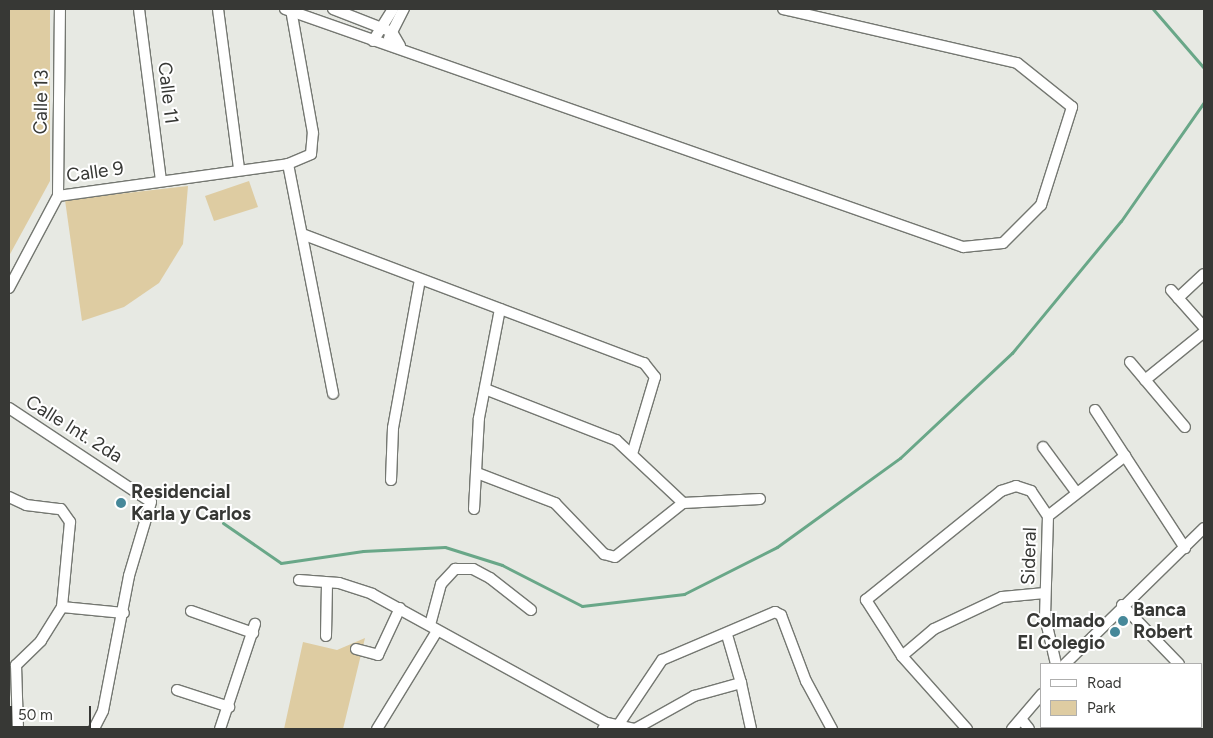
<!DOCTYPE html>
<style>
body{margin:0}
#map{position:relative;width:1213px;height:738px;overflow:hidden;background:#e7e9e3;font-family:Figtree,sans-serif}
div>[style]{position:absolute}
.green>*{inset:0;background:#decca2}
.stream>*{height:3px;margin:-1.5px;padding:0 1.5px;transform-origin:1.5px;border-radius:1.5px;background:#69a788}
.roads{filter:drop-shadow(1px 0 #747771) drop-shadow(-1px 0 #747771) drop-shadow(0 1px #747771) drop-shadow(0 -1px #747771)}
.minor>*{height:10px;margin:-5px;padding:0 5px;transform-origin:5px;border-radius:5px;background:#fff}
.dots>*{width:14px;height:14px;translate:-50% -50%;box-sizing:border-box;border:2px solid #fff;border-radius:50%}
span{translate:-50% -50%;white-space:nowrap;text-align:center;line-height:1.15;-webkit-text-stroke:4px #fff;paint-order:stroke}
.street-label{font-size:19px;color:#373835}
.poi-label{font-size:19px;color:#373835;font-weight:700}
.left{translate:0 -50%;text-align:left}
.right{translate:-100% -50%;text-align:right}
.frame{position:absolute;inset:0;border:10px solid #373835;pointer-events:none}
.legend{position:absolute;left:1040px;top:663px;width:162px;height:65px;box-sizing:border-box;background:#fff;border:1px solid #afafae;margin:0;padding:6px 9px;list-style:none;font-size:15px;color:#373835}
.legend li{display:flex;align-items:center;gap:10px;height:25px}
.legend b{width:25px;border:1px solid #afafae}
.scale{position:absolute;left:10px;top:706px;width:81px;height:22px;box-sizing:border-box;border:2px solid #373835;border-top:0;padding-left:6px;font-size:15px;line-height:18px;white-space:nowrap;color:#373835;-webkit-text-stroke:4px #fff;paint-order:stroke}
</style>
<div id="map">
<div class="green">
<div style="clip-path:polygon(9px 9px,50px 9px,50px 181px,9px 256px)"></div>
<div style="clip-path:polygon(249px 181px,258px 207px,214px 221px,205px 196px)"></div>
<div style="clip-path:polygon(188px 186px,183px 244px,159px 283px,124px 307px,82px 321px,65px 200px)"></div>
<div style="clip-path:polygon(365px 638px,343px 729px,284px 729px,303px 642px,337px 650px)"></div>
</div>
<div class="stream">
<div style="left:1153px;top:9px;width:78px;rotate:49.2deg"></div>
<div style="left:223px;top:523px;width:70px;rotate:34.6deg"></div>
<div style="left:281px;top:563px;width:83px;rotate:-8.3deg"></div>
<div style="left:363px;top:551px;width:82px;rotate:-2.8deg"></div>
<div style="left:445px;top:547px;width:60px;rotate:17.5deg"></div>
<div style="left:502px;top:565px;width:90px;rotate:27.1deg"></div>
<div style="left:582px;top:606px;width:103px;rotate:-6.7deg"></div>
<div style="left:684px;top:594px;width:104px;rotate:-26.8deg"></div>
<div style="left:777px;top:547px;width:152px;rotate:-35.9deg"></div>
<div style="left:900px;top:458px;width:154px;rotate:-43.2deg"></div>
<div style="left:1012px;top:353px;width:171px;rotate:-50.5deg"></div>
<div style="left:1121px;top:221px;width:145px;rotate:-55.1deg"></div>
</div>
<div class="roads">
<div class="minor">
<div style="left:139px;top:9px;width:173px;rotate:82.7deg"></div>
<div style="left:218px;top:9px;width:161px;rotate:82.5deg"></div>
<div style="left:285px;top:9px;width:719px;rotate:19.34deg"></div>
<div style="left:963px;top:247px;width:40px;rotate:-5.7deg"></div>
<div style="left:1003px;top:243px;width:54px;rotate:-45deg"></div>
<div style="left:1041px;top:205px;width:103px;rotate:-72.4deg"></div>
<div style="left:1072px;top:107px;width:70px;rotate:-141.3deg"></div>
<div style="left:1017px;top:63px;width:240px;rotate:-167deg"></div>
<div style="left:333px;top:9px;width:63px;rotate:21.3deg"></div>
<div style="left:392px;top:32px;width:16px;rotate:60deg"></div>
<div style="left:389px;top:38px;width:33px;rotate:-63deg"></div>
<div style="left:373px;top:41px;width:38px;rotate:-58deg"></div>
<div style="left:288px;top:164px;width:234px;rotate:78.9deg"></div>
<div style="left:58px;top:196px;width:187px;rotate:-89.4deg"></div>
<div style="left:302px;top:234px;width:366px;rotate:20.7deg"></div>
<div style="left:644px;top:363px;width:18px;rotate:52deg"></div>
<div style="left:655px;top:377px;width:80px;rotate:106.6deg"></div>
<div style="left:9px;top:288px;width:104px;rotate:-62deg"></div>
<div style="left:58px;top:196px;width:232px;rotate:-7.9deg"></div>
<div style="left:288px;top:164px;width:25px;rotate:-23deg"></div>
<div style="left:311px;top:154px;width:21px;rotate:-85deg"></div>
<div style="left:313px;top:133px;width:126px;rotate:-100.1deg"></div>
<div style="left:1171px;top:290px;width:50px;rotate:48.3deg"></div>
<div style="left:1178px;top:298px;width:35px;rotate:-43deg"></div>
<div style="left:1130px;top:362px;width:85px;rotate:49.8deg"></div>
<div style="left:1145px;top:380px;width:76px;rotate:-39.1deg"></div>
<div style="left:485px;top:389px;width:141px;rotate:21.3deg"></div>
<div style="left:616px;top:440px;width:92px;rotate:43.2deg"></div>
<div style="left:683px;top:503px;width:77px;rotate:-3deg"></div>
<div style="left:9px;top:408px;width:170px;rotate:33.5deg"></div>
<div style="left:151px;top:502px;width:77px;rotate:106.6deg"></div>
<div style="left:129px;top:576px;width:137px;rotate:100.9deg"></div>
<div style="left:103px;top:711px;width:20px;rotate:117deg"></div>
<div style="left:1095px;top:410px;width:165px;rotate:56.9deg"></div>
<div style="left:1043px;top:447px;width:56px;rotate:53.7deg"></div>
<div style="left:477px;top:473px;width:84px;rotate:21deg"></div>
<div style="left:555px;top:503px;width:71px;rotate:46.1deg"></div>
<div style="left:604px;top:554px;width:11px;rotate:15deg"></div>
<div style="left:615px;top:557px;width:87px;rotate:-38.5deg"></div>
<div style="left:391px;top:480px;width:52px;rotate:-87.8deg"></div>
<div style="left:393px;top:428px;width:150px;rotate:-79.7deg"></div>
<div style="left:9px;top:497px;width:19px;rotate:25deg"></div>
<div style="left:26px;top:505px;width:35px;rotate:7deg"></div>
<div style="left:61px;top:509px;width:16px;rotate:55deg"></div>
<div style="left:70px;top:522px;width:85px;rotate:95.4deg"></div>
<div style="left:62px;top:607px;width:40px;rotate:122deg"></div>
<div style="left:41px;top:641px;width:35px;rotate:136deg"></div>
<div style="left:16px;top:665px;width:64px;rotate:88.2deg"></div>
<div style="left:474px;top:509px;width:91px;rotate:-86.9deg"></div>
<div style="left:479px;top:418px;width:111px;rotate:-79.1deg"></div>
<div style="left:299px;top:580px;width:40px;rotate:4.3deg"></div>
<div style="left:339px;top:583px;width:35px;rotate:18deg"></div>
<div style="left:372px;top:594px;width:268px;rotate:28.8deg"></div>
<div style="left:1122px;top:605px;width:82px;rotate:46deg"></div>
<div style="left:62px;top:607px;width:62px;rotate:5.5deg"></div>
<div style="left:191px;top:611px;width:66px;rotate:19.5deg"></div>
<div style="left:430px;top:625px;width:42px;rotate:-75deg"></div>
<div style="left:441px;top:584px;width:21px;rotate:-47deg"></div>
<div style="left:455px;top:569px;width:18px"></div>
<div style="left:473px;top:569px;width:19px;rotate:28deg"></div>
<div style="left:490px;top:578px;width:52px;rotate:38deg"></div>
<div style="left:727px;top:635px;width:50px;rotate:73.7deg"></div>
<div style="left:326px;top:636px;width:53px;rotate:-88.9deg"></div>
<div style="left:356px;top:649px;width:23px;rotate:15deg"></div>
<div style="left:378px;top:655px;width:52px;rotate:-64.9deg"></div>
<div style="left:902px;top:656px;width:42px;rotate:-40.2deg"></div>
<div style="left:934px;top:629px;width:75px;rotate:-25.2deg"></div>
<div style="left:1002px;top:597px;width:43px;rotate:-5.3deg"></div>
<div style="left:1056px;top:664px;width:48px;rotate:-103.2deg"></div>
<div style="left:1045px;top:617px;width:101px;rotate:-88.3deg"></div>
<div style="left:1048px;top:516px;width:98px;rotate:-37.9deg"></div>
<div style="left:1065px;top:664px;width:194px;rotate:-44.4deg"></div>
<div style="left:177px;top:690px;width:55px;rotate:18.1deg"></div>
<div style="left:1022px;top:720px;width:11px;rotate:52deg"></div>
<div style="left:617px;top:727px;width:81px;rotate:-56.1deg"></div>
<div style="left:662px;top:660px;width:123px;rotate:-23deg"></div>
<div style="left:775px;top:612px;width:7px;rotate:27deg"></div>
<div style="left:781px;top:615px;width:71px;rotate:69.3deg"></div>
<div style="left:806px;top:681px;width:55px;rotate:61.6deg"></div>
<div style="left:220px;top:729px;width:111px;rotate:-71.6deg"></div>
<div style="left:377px;top:729px;width:115px;rotate:-58.5deg"></div>
<div style="left:603px;top:729px;width:7px;rotate:-56deg"></div>
<div style="left:607px;top:723px;width:29px;rotate:12deg"></div>
<div style="left:635px;top:729px;width:68px;rotate:-29.2deg"></div>
<div style="left:694px;top:696px;width:49px;rotate:-15.5deg"></div>
<div style="left:741px;top:683px;width:47px;rotate:77.7deg"></div>
<div style="left:967px;top:729px;width:98px;rotate:-131.7deg"></div>
<div style="left:902px;top:656px;width:67px;rotate:-122.7deg"></div>
<div style="left:866px;top:600px;width:174px;rotate:-38.9deg"></div>
<div style="left:1001px;top:491px;width:16px;rotate:-18deg"></div>
<div style="left:1016px;top:486px;width:16px;rotate:18deg"></div>
<div style="left:1031px;top:491px;width:30px;rotate:56deg"></div>
<div style="left:1012px;top:729px;width:46px;rotate:-49.4deg"></div>
<div style="left:1118px;top:729px;width:3px;rotate:-45deg"></div>
</div>
</div>
<div class="dots">
<div style="left:121px;top:503px;background:#468899"></div>
<div style="left:1123px;top:621px;background:#468899"></div>
<div style="left:1115px;top:632px;background:#468899"></div>
</div>
<div class="street-label">
<span style="left:168px;top:93px;rotate:83deg">Calle 11</span>
<span style="left:41px;top:102px;rotate:-89deg">Calle 13</span>
<span style="left:95px;top:172px;rotate:-8deg">Calle 9</span>
<span style="left:74px;top:429px;rotate:32deg">Calle Int. 2da</span>
<span style="left:1029px;top:556px;rotate:-88deg">Sideral</span>
</div>
<div class="poi-label">
<span class="left" style="left:131px;top:503px">Residencial<br>Karla y Carlos</span>
<span class="left" style="left:1133px;top:621px">Banca<br>Robert</span>
<span class="right" style="left:1105px;top:632px">Colmado<br>El Colegio</span>
</div>
<div class="frame"></div>
<ul class="legend">
<li><b style="height:6px;background:#fff"></b>Road</li>
<li><b style="height:14px;background:#decca2"></b>Park</li>
</ul>
<div class="scale">50 m</div>
</div>
